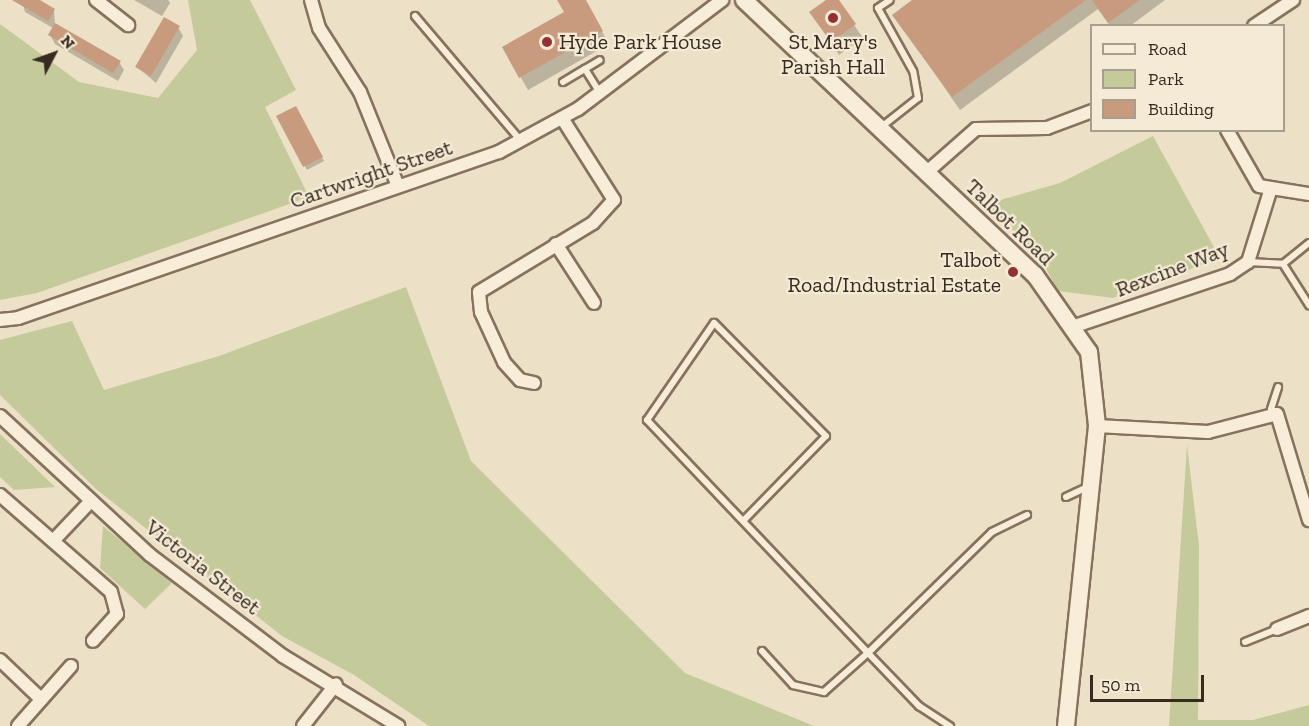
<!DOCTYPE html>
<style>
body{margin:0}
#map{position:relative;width:1309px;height:726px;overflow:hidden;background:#ece0c6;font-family:"Zilla Slab",serif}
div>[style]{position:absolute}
.green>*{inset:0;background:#c5ca9b}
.shadow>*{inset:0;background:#0003}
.building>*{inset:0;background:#c89b7e}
.roads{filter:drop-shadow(2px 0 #86725d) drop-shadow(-2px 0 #86725d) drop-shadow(0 2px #86725d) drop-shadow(0 -2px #86725d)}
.lane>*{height:6px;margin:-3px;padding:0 3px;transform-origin:3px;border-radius:3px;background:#f7edd9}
.street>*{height:12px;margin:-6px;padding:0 6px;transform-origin:6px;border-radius:6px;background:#f7edd9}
.secondary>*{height:16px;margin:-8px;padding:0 8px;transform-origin:8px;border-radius:8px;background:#f7edd9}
.dots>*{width:16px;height:16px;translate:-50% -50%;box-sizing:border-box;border:3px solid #f4ead5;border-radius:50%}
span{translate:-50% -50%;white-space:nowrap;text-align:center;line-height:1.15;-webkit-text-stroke:4.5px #f4ead5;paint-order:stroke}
.poi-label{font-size:22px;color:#372b20}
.left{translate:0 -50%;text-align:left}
.right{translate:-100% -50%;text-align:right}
.street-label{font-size:22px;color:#372b20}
.legend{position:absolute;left:1090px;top:24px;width:195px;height:108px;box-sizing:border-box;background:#f4ead5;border:2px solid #a89e8d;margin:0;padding:8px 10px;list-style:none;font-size:18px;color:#372b20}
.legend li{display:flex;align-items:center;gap:12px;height:30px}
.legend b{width:30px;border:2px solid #a89e8d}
.north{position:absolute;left:24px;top:24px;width:60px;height:60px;-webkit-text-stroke:4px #f4ead5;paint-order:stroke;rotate:49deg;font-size:16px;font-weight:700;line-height:24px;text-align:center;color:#372b20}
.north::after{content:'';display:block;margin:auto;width:21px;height:27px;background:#372b20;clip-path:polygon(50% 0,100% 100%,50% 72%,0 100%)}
.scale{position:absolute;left:1090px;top:675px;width:114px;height:27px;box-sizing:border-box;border:3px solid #372b20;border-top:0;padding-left:8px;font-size:18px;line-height:21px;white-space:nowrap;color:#372b20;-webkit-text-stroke:4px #f4ead5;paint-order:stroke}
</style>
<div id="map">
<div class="green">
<div style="clip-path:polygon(188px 0,250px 0,296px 90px,265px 107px,309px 197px,37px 293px,0 300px,0 24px,79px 82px,158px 98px,197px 50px)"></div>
<div style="clip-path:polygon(1153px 136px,1220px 258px,1113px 298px,1058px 291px,1040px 257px,986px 204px,1060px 183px)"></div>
<div style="clip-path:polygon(406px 287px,471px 461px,685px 673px,814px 726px,429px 726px,354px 675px,282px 636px,96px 489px,0 395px,0 340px,72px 321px,104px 390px,219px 356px)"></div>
<div style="clip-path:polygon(0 434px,55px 487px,14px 490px,0 477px)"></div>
<div style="clip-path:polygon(1187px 445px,1199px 546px,1198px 720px,1253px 720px,1309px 705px,1309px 726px,1169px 726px)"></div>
<div style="clip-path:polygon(103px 526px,172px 583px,145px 609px,100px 568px)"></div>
</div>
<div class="shadow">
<div style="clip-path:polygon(22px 0,37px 0,54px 10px,55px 25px,119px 62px,124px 70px,118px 81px,55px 44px,50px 35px,53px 28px,25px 12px)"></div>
<div style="clip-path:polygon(134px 0,168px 0,170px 3px,162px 16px)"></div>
<div style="clip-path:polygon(559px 0,584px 0,609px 44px,528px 90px,504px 48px,566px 13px)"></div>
<div style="clip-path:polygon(828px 0,837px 0,863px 38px,839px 55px,811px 12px)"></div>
<div style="clip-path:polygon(915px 0,1165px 0,1130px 26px,1110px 26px,1098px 9px,960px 110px,894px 15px)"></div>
<div style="clip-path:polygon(178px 27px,183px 36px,156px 83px,137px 67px)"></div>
<div style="clip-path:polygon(295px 108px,324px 161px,307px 170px,278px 117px)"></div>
</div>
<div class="building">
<div style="clip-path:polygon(12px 0,40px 0,55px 9px,48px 21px)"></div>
<div style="clip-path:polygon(557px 0,586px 0,603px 31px,519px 78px,502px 47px,564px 12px)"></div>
<div style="clip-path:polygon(826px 0,839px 0,856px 24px,831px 42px,809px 12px)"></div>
<div style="clip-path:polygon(912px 0,1086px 0,952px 97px,892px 15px)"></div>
<div style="clip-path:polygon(1092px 0,1140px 0,1108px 23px)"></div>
<div style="clip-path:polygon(164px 17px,180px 26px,151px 76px,135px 67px)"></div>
<div style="clip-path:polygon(55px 23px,121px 61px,113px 73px,48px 35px)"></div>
<div style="clip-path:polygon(296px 106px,323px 157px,303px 167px,276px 116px)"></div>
</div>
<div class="roads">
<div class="lane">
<div style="left:415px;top:16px;width:162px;rotate:49.7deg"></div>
<div style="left:563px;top:82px;width:26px;rotate:-31deg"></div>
<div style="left:600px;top:93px;width:28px;rotate:-122deg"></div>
<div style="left:585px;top:69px;width:17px;rotate:-31deg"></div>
<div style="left:880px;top:128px;width:48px;rotate:-38.3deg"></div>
<div style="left:918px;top:98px;width:27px;rotate:-100deg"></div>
<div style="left:913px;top:71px;width:72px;rotate:-119.1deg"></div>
<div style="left:878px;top:8px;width:14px;rotate:-34deg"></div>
<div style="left:1248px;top:262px;width:35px;rotate:3deg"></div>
<div style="left:1283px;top:264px;width:33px;rotate:-39deg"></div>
<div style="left:1283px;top:264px;width:49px;rotate:57.6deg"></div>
<div style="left:1276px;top:413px;width:6px;rotate:-141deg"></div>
<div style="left:1271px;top:409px;width:23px;rotate:-72deg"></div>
<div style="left:1066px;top:497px;width:23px;rotate:-25deg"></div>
<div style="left:744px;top:520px;width:117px;rotate:-45.7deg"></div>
<div style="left:826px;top:436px;width:159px;rotate:-134.7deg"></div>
<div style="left:714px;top:323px;width:118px;rotate:124.6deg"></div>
<div style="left:647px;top:420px;width:321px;rotate:46.5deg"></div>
<div style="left:868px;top:653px;width:173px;rotate:-44.3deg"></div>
<div style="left:992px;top:532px;width:39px;rotate:-26deg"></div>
<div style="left:1245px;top:642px;width:35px;rotate:-22deg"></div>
<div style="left:762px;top:651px;width:46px;rotate:47.6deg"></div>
<div style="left:793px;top:685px;width:32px;rotate:13deg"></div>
<div style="left:824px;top:692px;width:59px;rotate:-41.6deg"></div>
<div style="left:868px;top:653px;width:74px;rotate:46.1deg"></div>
<div style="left:919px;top:706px;width:37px;rotate:33deg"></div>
</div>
<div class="street">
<div style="left:96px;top:0;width:41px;rotate:38deg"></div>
<div style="left:311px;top:0;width:29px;rotate:74deg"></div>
<div style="left:319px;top:28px;width:76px;rotate:57.4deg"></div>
<div style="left:360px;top:92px;width:101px;rotate:68deg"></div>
<div style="left:1254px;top:26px;width:47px;rotate:-33.7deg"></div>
<div style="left:1227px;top:130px;width:64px;rotate:60.3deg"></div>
<div style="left:1259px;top:186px;width:51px;rotate:9.1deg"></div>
<div style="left:927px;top:172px;width:65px;rotate:-41.3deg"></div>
<div style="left:976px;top:129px;width:71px;rotate:-0.8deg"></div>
<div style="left:1047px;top:128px;width:48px;rotate:-20.7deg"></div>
<div style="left:556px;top:244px;width:70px;rotate:57.2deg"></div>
<div style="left:0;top:320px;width:18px;rotate:-6deg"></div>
<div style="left:18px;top:318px;width:509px;rotate:-19.04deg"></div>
<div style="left:499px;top:152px;width:90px;rotate:-28.6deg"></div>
<div style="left:578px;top:109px;width:181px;rotate:-37.1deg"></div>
<div style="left:1072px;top:327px;width:167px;rotate:-18.5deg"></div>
<div style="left:1230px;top:274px;width:22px;rotate:-34deg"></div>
<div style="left:1248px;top:262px;width:77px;rotate:-72.7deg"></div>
<div style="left:534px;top:383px;width:14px;rotate:-168deg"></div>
<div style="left:520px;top:380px;width:24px;rotate:-132deg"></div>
<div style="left:504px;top:362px;width:55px;rotate:-114.7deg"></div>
<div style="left:481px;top:312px;width:20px;rotate:-96deg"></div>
<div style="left:479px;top:292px;width:133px;rotate:-31.2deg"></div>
<div style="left:593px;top:223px;width:31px;rotate:-48deg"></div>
<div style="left:614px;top:200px;width:97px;rotate:-122.4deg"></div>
<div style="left:0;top:416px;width:205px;rotate:42.8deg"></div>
<div style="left:150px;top:555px;width:167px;rotate:37.2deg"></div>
<div style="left:283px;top:656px;width:135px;rotate:31.3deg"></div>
<div style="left:1097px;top:426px;width:111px;rotate:3.1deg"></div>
<div style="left:1208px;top:432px;width:71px;rotate:-14.6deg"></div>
<div style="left:1277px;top:414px;width:111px;rotate:73.2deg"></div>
<div style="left:0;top:495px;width:147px;rotate:41.1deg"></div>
<div style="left:111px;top:592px;width:23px;rotate:75deg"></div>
<div style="left:117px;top:614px;width:36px;rotate:132deg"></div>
<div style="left:53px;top:541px;width:54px;rotate:-46.5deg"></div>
<div style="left:1277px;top:629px;width:35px;rotate:-22deg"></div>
<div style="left:0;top:660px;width:57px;rotate:43.6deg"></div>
<div style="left:18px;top:726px;width:80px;rotate:-48.5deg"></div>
<div style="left:303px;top:726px;width:53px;rotate:-51.8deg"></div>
</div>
<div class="secondary">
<div style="left:744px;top:0;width:400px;rotate:43.4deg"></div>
<div style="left:1035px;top:275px;width:94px;rotate:55deg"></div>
<div style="left:1089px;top:352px;width:74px;rotate:83.8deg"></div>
<div style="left:1097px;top:426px;width:302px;rotate:95.9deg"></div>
</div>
</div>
<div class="dots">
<div style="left:833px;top:18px;background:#923033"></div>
<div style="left:547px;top:42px;background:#923033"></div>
<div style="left:1013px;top:272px;background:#923033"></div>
</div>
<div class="poi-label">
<span style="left:833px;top:54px">St Mary's<br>Parish Hall</span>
<span class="left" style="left:559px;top:42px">Hyde Park House</span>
<span class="right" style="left:1001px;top:272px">Talbot<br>Road/Industrial Estate</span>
</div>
<div class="street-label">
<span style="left:371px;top:174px;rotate:-19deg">Cartwright Street</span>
<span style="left:1010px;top:222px;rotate:44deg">Talbot Road</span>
<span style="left:1172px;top:269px;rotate:-21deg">Rexcine Way</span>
<span style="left:203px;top:567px;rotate:38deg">Victoria Street</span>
</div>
<ul class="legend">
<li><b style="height:8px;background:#f7edd9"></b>Road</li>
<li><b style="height:16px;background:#c5ca9b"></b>Park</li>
<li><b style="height:16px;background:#c89b7e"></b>Building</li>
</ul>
<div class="north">N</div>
<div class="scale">50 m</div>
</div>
